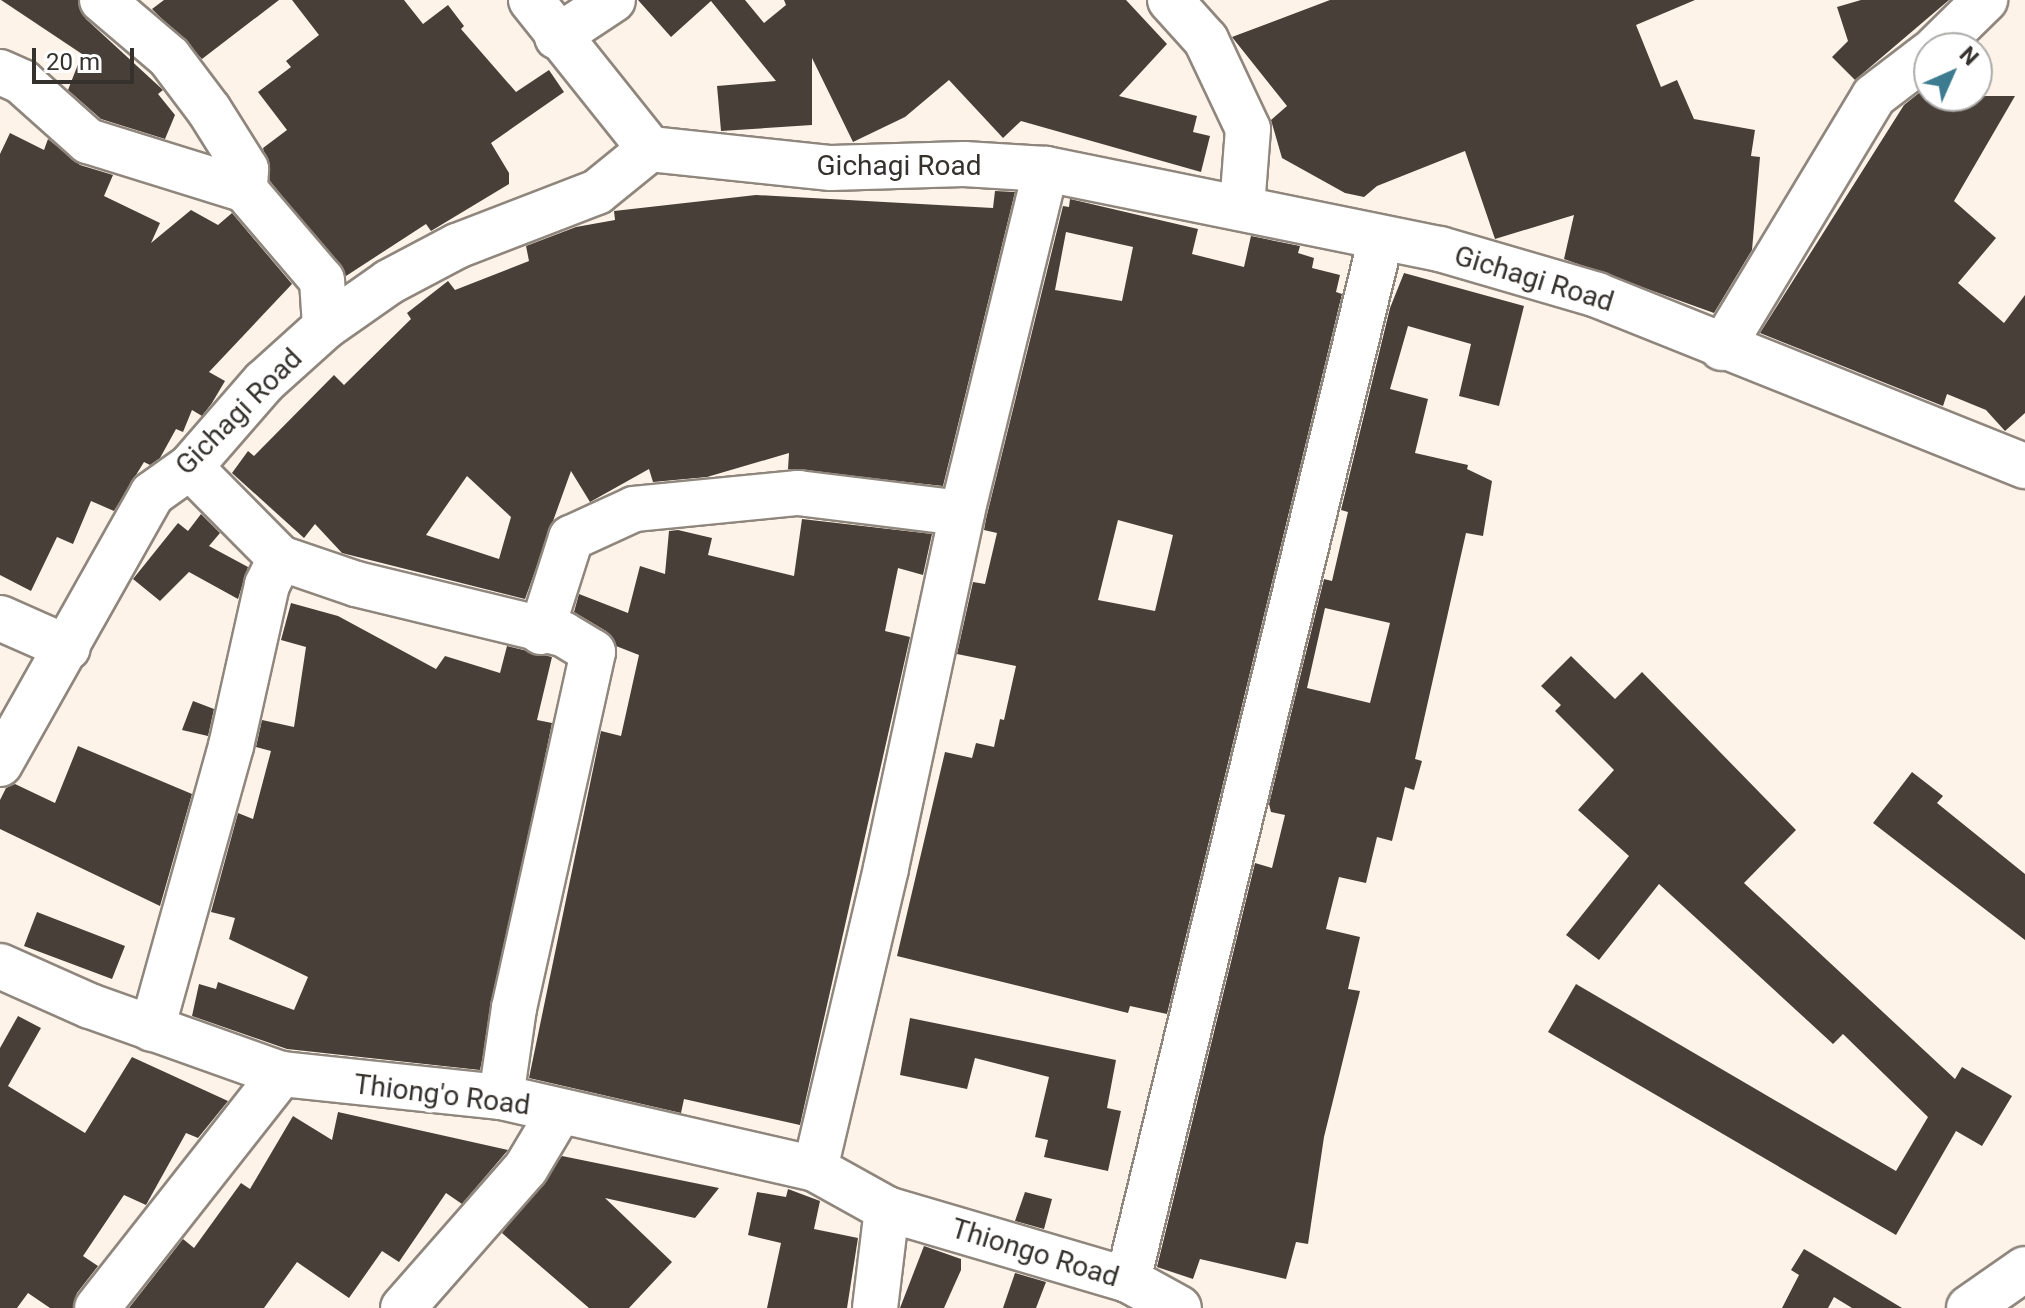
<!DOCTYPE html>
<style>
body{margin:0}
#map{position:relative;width:2025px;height:1308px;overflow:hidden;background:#fdf3e9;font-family:Roboto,sans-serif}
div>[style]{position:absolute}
.building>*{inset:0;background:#484038}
.roads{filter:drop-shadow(2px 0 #8f867d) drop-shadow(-2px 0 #8f867d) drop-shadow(0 2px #8f867d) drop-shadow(0 -2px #8f867d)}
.minor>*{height:44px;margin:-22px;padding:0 22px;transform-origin:22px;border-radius:22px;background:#fff}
span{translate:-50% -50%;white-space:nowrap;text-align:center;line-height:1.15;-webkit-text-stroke:8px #fff;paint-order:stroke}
.street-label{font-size:28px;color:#35312d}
.north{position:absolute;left:1913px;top:32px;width:80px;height:80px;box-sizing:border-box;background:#fff;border:2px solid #aeadab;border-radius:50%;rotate:45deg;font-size:22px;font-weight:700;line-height:32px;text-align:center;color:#35312d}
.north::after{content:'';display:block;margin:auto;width:28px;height:36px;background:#3c7b90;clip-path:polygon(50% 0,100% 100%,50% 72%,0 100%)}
.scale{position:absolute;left:32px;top:48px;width:102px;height:36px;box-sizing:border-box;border:4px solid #35312d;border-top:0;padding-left:10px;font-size:24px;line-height:28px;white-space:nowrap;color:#35312d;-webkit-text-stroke:6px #fff;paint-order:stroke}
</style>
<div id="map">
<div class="building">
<div style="clip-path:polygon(1px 0,78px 0,86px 19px,163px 90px,158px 94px,175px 115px,165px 139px,101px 119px,68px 90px,82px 54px)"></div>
<div style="clip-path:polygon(164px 0,279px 0,202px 59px,152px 9px)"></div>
<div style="clip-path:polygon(292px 0,404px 0,423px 24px,448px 5px,464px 26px,461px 29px,516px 92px,549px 70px,564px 92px,491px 143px,509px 173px,509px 184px,431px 231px,426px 224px,346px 276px,270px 181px,263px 148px,287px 130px,258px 92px,291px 67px,286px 61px,319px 35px)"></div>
<div style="clip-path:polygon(638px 0,745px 0,764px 23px,786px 5px,784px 0,1126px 0,1167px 44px,1119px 96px,1197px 116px,1193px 132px,1210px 136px,1201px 172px,1021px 121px,1003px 138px,949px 80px,905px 117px,853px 142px,812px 58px,812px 125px,721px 131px,717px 86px,776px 81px,711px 1px,671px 37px)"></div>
<div style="clip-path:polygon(1330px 0,1695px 0,1636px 25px,1661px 87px,1677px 80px,1694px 119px,1755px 130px,1751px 156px,1760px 157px,1752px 250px,1714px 313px,1564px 259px,1574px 215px,1495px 239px,1465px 151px,1377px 186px,1364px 197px,1345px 193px,1282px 158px,1271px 120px,1287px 106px,1232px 37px)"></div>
<div style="clip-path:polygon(1861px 0,1949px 0,1855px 80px,1832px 57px,1848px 41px,1837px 7px)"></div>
<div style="clip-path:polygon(1929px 85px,1929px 96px,1968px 96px,1977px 101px,1977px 96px,2015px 96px,1954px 201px,1996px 238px,1958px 283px,2004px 323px,2025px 295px,2025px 413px,2005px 431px,1986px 410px,1947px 394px,1943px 406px,1760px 333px,1904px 105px)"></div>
<div style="clip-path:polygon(10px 133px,44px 150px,48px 139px,80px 165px,113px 175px,104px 196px,160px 223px,151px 243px,191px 210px,218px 225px,232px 213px,292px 284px,209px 372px,225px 381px,212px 403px,202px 416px,192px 410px,183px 432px,176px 429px,160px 458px,150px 465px,144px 462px,114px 511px,91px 501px,73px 544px,57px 537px,31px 591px,0 575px,0 154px)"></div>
<div style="clip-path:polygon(evenodd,995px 191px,1015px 192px,943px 486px,788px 469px,789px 453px,707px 477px,653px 482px,649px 469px,590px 502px,571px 471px,525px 599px,342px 553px,315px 524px,304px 538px,232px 473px,248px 451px,254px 456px,334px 375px,344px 385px,411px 319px,407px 313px,448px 281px,455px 290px,529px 261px,526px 246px,576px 227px,615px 220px,614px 211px,756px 195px,993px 208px,995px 191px,467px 476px,511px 517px,499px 559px,426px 535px,467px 476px)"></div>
<div style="clip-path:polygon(evenodd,1070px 199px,1198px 229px,1192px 254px,1244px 267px,1251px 236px,1300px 246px,1298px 253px,1314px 258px,1312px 268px,1340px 275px,1336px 292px,1342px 294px,1167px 1014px,1130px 1006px,1128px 1013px,897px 956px,945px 752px,972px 758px,976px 743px,994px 747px,1000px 719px,1004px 720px,1016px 666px,957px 654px,973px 582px,985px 584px,997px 533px,984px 530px,986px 519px,1063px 206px,1069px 207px,1070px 199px,1066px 232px,1133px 247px,1122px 301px,1055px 290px,1066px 232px,1070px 199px,1118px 520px,1173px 535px,1155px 611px,1098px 600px,1118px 520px)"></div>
<div style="clip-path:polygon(evenodd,1404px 273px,1524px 306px,1499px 406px,1459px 396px,1471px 344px,1408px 326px,1390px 389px,1428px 399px,1415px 453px,1468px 465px,1467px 469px,1492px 481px,1483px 536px,1466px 533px,1415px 759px,1422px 761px,1414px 790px,1405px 787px,1392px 841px,1377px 837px,1366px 883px,1339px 877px,1326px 929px,1360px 937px,1348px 989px,1360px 991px,1324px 1137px,1308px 1244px,1296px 1242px,1286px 1279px,1200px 1259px,1193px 1279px,1157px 1267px,1255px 863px,1272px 868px,1285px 815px,1271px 812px,1269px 804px,1324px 579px,1332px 581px,1348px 512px,1341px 510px,1390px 308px,1404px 273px,1325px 608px,1390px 623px,1370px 703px,1307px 688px,1325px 608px)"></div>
<div style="clip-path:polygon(201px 514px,220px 533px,209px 546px,248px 567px,238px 599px,189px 572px,160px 601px,133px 579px,178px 523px,188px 531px)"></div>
<div style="clip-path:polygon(802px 519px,932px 534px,923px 575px,898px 568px,885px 631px,910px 637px,800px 1125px,684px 1099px,681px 1113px,529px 1078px,601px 731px,621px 736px,639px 655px,616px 646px,606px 631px,574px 612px,579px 594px,628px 613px,640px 566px,665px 574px,669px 531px,678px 530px,712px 538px,708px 555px,794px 576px)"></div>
<div style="clip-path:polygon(291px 603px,338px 616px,436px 669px,445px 656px,500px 673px,507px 646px,552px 657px,537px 720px,552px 723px,480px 1070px,287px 1049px,192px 1016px,199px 984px,216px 989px,218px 982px,294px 1010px,308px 977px,229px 939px,235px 918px,211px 912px,238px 813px,253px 819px,271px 751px,256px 747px,262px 720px,294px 727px,306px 647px,281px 640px)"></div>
<div style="clip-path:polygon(1571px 656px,1615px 699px,1642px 672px,1796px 830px,1744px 883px,1955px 1079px,1962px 1067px,2012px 1096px,1982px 1146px,1956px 1131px,1896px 1235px,1548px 1032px,1576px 984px,1896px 1171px,1928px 1117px,1843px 1034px,1833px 1044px,1659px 884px,1599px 960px,1566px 935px,1629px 856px,1578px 810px,1614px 770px,1555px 711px,1561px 705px,1541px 686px)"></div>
<div style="clip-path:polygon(193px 701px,214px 709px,208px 736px,182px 730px)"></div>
<div style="clip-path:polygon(78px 746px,192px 794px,160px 906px,0 829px,0 800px,6px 788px,15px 784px,55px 803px)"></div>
<div style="clip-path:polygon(1912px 772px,1943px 796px,1937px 803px,2025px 874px,2025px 940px,1873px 823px)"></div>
<div style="clip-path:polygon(37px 912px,125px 946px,112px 979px,24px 946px)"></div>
<div style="clip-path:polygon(18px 1016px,41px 1028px,8px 1086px,85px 1133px,132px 1057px,228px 1101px,198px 1138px,186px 1133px,146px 1205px,124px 1195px,83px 1256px,98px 1266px,77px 1293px,73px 1308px,50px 1308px,28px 1293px,17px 1308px,0 1308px,0 1048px)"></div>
<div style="clip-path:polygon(910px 1018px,1116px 1060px,1107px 1108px,1121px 1111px,1108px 1171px,1044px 1157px,1048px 1140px,1035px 1137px,1049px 1077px,975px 1058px,967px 1089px,900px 1075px)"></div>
<div style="clip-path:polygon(338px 1112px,508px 1150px,462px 1204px,446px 1193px,399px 1262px,382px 1251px,349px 1298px,297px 1262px,264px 1308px,129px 1308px,183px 1239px,194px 1248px,241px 1183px,250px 1189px,293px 1116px,332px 1140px)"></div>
<div style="clip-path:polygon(562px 1156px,719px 1188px,695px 1218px,605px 1198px,672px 1262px,629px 1308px,589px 1308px,502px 1233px)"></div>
<div style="clip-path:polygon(788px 1189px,820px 1201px,814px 1229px,858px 1238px,847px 1308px,767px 1308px,781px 1243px,748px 1235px,757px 1192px,786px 1197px)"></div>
<div style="clip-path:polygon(1025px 1192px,1052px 1199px,1044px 1229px,1015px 1221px)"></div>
<div style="clip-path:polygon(924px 1246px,961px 1259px,961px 1270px,944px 1308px,900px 1308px)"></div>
<div style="clip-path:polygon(1804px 1249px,1811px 1253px,1902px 1308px,1852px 1308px,1834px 1297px,1828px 1308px,1782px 1308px,1799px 1275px,1791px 1270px)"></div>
<div style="clip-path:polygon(1015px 1273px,1046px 1282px,1036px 1308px,1003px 1308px)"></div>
</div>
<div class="roads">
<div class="minor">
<div style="left:102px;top:0;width:88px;rotate:40.4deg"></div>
<div style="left:169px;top:57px;width:66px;rotate:53deg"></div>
<div style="left:209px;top:110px;width:70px;rotate:57.9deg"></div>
<div style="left:246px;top:169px;width:21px;rotate:93deg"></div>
<div style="left:245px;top:190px;width:118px;rotate:49.5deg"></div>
<div style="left:322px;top:280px;width:47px;rotate:86.3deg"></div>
<div style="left:531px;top:0;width:191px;rotate:51.4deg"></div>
<div style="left:1170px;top:0;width:54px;rotate:48deg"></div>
<div style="left:1206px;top:40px;width:98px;rotate:64.7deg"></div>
<div style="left:1248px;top:129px;width:78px;rotate:94.4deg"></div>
<div style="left:557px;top:37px;width:67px;rotate:-33.5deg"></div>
<div style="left:1936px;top:48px;width:69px;rotate:-44.4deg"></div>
<div style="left:0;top:72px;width:24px;rotate:24deg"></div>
<div style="left:22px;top:82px;width:89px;rotate:41.8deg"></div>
<div style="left:88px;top:141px;width:164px;rotate:17.3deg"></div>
<div style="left:1722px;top:348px;width:294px;rotate:-58.9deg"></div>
<div style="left:1874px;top:96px;width:69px;rotate:-37.4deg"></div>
<div style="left:190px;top:467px;width:128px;rotate:45.3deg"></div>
<div style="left:280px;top:558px;width:80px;rotate:18.9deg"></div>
<div style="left:356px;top:584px;width:213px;rotate:13.6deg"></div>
<div style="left:563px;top:634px;width:35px;rotate:31deg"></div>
<div style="left:593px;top:652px;width:365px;rotate:102.5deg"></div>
<div style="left:514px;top:1008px;width:90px;rotate:98.3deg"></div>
<div style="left:0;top:618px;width:74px;rotate:23.8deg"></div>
<div style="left:541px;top:632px;width:99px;rotate:-72.3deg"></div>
<div style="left:571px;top:538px;width:69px;rotate:-24.7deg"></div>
<div style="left:634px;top:509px;width:165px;rotate:-5.6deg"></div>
<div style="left:798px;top:493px;width:165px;rotate:7deg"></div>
<div style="left:0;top:764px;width:310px;rotate:-60.6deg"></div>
<div style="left:152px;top:494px;width:47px;rotate:-35.4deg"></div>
<div style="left:190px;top:467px;width:113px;rotate:-49deg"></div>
<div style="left:264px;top:382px;width:82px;rotate:-42deg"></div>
<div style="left:325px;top:327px;width:78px;rotate:-35.1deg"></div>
<div style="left:389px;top:282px;width:77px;rotate:-27.9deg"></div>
<div style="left:457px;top:246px;width:150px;rotate:-21.1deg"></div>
<div style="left:597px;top:192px;width:68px;rotate:-39.1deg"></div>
<div style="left:650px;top:149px;width:182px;rotate:6deg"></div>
<div style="left:831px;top:168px;width:133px;rotate:-1.7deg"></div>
<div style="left:964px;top:164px;width:82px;rotate:3.5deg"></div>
<div style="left:1046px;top:169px;width:402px;rotate:11.5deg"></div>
<div style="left:1440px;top:249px;width:164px;rotate:16.3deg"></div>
<div style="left:1597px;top:295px;width:461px;rotate:21.8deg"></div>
<div style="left:0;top:966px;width:98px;rotate:24deg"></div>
<div style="left:90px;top:1006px;width:203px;rotate:19.6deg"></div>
<div style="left:281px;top:1074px;width:221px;rotate:6deg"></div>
<div style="left:501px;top:1097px;width:322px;rotate:12.9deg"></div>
<div style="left:815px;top:1169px;width:82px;rotate:29.1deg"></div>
<div style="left:887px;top:1209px;width:251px;rotate:16.4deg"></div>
<div style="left:1128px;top:1280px;width:58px;rotate:28.8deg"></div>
<div style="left:152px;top:1029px;width:294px;rotate:-74.4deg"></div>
<div style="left:231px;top:746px;width:165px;rotate:-77.4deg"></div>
<div style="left:267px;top:585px;width:30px;rotate:-64deg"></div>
<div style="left:815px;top:1169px;width:309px;rotate:-76.7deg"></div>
<div style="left:886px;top:868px;width:363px;rotate:-77.9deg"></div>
<div style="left:962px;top:513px;width:354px;rotate:-76.3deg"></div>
<div style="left:1128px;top:1280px;width:1072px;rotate:-76.35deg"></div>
<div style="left:97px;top:1308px;width:298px;rotate:-51.8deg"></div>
<div style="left:403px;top:1308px;width:186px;rotate:-48.7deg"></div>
<div style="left:526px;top:1168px;width:66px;rotate:-59.2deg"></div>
<div style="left:875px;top:1308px;width:100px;rotate:-83.1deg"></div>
<div style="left:1969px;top:1308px;width:68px;rotate:-34.9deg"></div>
</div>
</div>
<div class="street-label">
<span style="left:899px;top:166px">Gichagi Road</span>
<span style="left:1534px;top:279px;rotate:17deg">Gichagi Road</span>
<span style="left:239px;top:412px;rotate:-45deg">Gichagi Road</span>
<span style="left:442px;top:1095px;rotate:7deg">Thiong'o Road</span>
<span style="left:1035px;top:1253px;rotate:17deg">Thiongo Road</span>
</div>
<div class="north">N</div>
<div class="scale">20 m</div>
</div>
